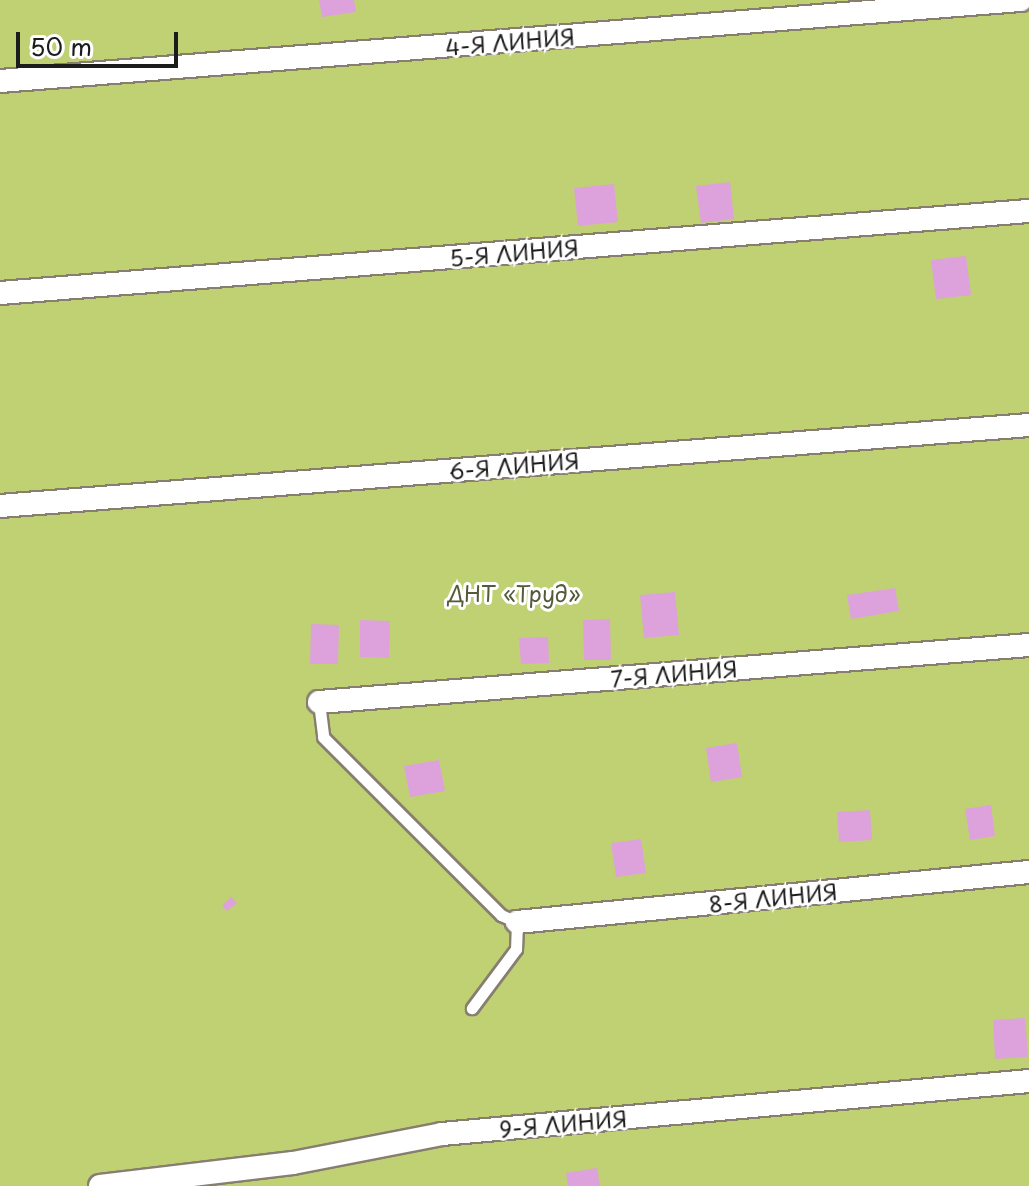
<!DOCTYPE html>
<meta charset="utf-8">
<style>
body{margin:0}
#map{position:relative;width:1029px;height:1186px;overflow:hidden;background:#f4dfc3;font-family:"Playpen Sans",sans-serif}
div>[style]{position:absolute}
.green>*{inset:0;background:#bfd173}
.building>*{inset:0;background:#dda2dc}
.roads{filter:drop-shadow(2px 0 #887e70) drop-shadow(-2px 0 #887e70) drop-shadow(0 2px #887e70) drop-shadow(0 -2px #887e70)}
.service>*{height:11px;margin:-5.5px;padding:0 5.5px;transform-origin:5.5px;border-radius:5.5px;background:#fff}
.minor>*{height:22px;margin:-11px;padding:0 11px;transform-origin:11px;border-radius:11px;background:#fff}
span{translate:-50% -50%;white-space:nowrap;text-align:center;line-height:1.15;-webkit-text-stroke:6px #fff;paint-order:stroke}
.street-label{font-size:22px;color:#1c1c1c}
.park-label{font-size:22px;color:#555b3a}
.scale{position:absolute;left:16px;top:32px;width:162px;height:36px;box-sizing:border-box;border:4px solid #1c1c1c;border-top:0;padding-left:10px;font-size:24px;line-height:28px;white-space:nowrap;color:#1c1c1c;-webkit-text-stroke:6px #fff;paint-order:stroke}
</style>
<div id="map">
<div class="green">
<div style="clip-path:polygon(0 0,1029px 0,1029px 1186px,0 1186px)"></div>
</div>
<div class="building">
<div style="clip-path:polygon(319px 0,354px 0,356px 12px,322px 17px)"></div>
<div style="clip-path:polygon(730px 182px,734px 219px,701px 223px,696px 186px)"></div>
<div style="clip-path:polygon(614px 184px,618px 222px,578px 226px,574px 188px)"></div>
<div style="clip-path:polygon(966px 256px,971px 295px,936px 299px,931px 260px)"></div>
<div style="clip-path:polygon(895px 588px,899px 611px,851px 619px,847px 595px)"></div>
<div style="clip-path:polygon(675px 592px,679px 635px,644px 638px,640px 595px)"></div>
<div style="clip-path:polygon(610px 619px,611px 660px,584px 660px,583px 620px)"></div>
<div style="clip-path:polygon(360px 620px,390px 621px,389px 658px,360px 657px)"></div>
<div style="clip-path:polygon(311px 624px,339px 625px,338px 664px,310px 664px)"></div>
<div style="clip-path:polygon(548px 637px,549px 663px,521px 664px,519px 638px)"></div>
<div style="clip-path:polygon(737px 743px,742px 777px,711px 782px,706px 748px)"></div>
<div style="clip-path:polygon(439px 760px,445px 791px,410px 797px,404px 766px)"></div>
<div style="clip-path:polygon(991px 805px,995px 836px,970px 840px,965px 809px)"></div>
<div style="clip-path:polygon(870px 810px,872px 840px,839px 842px,837px 812px)"></div>
<div style="clip-path:polygon(641px 839px,646px 873px,616px 877px,611px 843px)"></div>
<div style="clip-path:polygon(231px 897px,237px 903px,227px 911px,222px 906px)"></div>
<div style="clip-path:polygon(1025px 1018px,1028px 1057px,995px 1059px,993px 1020px)"></div>
<div style="clip-path:polygon(597px 1168px,600px 1186px,568px 1186px,566px 1173px)"></div>
</div>
<div class="roads">
<div class="service">
<div style="left:319px;top:702px;width:35px;rotate:83deg"></div>
<div style="left:323px;top:737px;width:252px;rotate:45deg"></div>
<div style="left:501px;top:915px;width:17px;rotate:24deg"></div>
<div style="left:517px;top:922px;width:27px;rotate:92deg"></div>
<div style="left:516px;top:949px;width:74px;rotate:126.7deg"></div>
</div>
<div class="minor">
<div style="left:0;top:81px;width:1024px;rotate:-4.54deg"></div>
<div style="left:0;top:293px;width:1032px;rotate:-4.56deg"></div>
<div style="left:0;top:506px;width:1032px;rotate:-4.5deg"></div>
<div style="left:319px;top:702px;width:712px;rotate:-4.59deg"></div>
<div style="left:517px;top:922px;width:514px;rotate:-5.58deg"></div>
<div style="left:100px;top:1186px;width:194px;rotate:-6.8deg"></div>
<div style="left:293px;top:1163px;width:152px;rotate:-11deg"></div>
<div style="left:442px;top:1134px;width:589px;rotate:-5.16deg"></div>
</div>
</div>
<div class="street-label">
<span style="left:510px;top:41px;rotate:-5deg">4-Я ЛИНИЯ</span>
<span style="left:514px;top:252px;rotate:-5deg">5-Я ЛИНИЯ</span>
<span style="left:514px;top:465px;rotate:-5deg">6-Я ЛИНИЯ</span>
<span style="left:674px;top:673px;rotate:-5deg">7-Я ЛИНИЯ</span>
<span style="left:773px;top:897px;rotate:-6deg">8-Я ЛИНИЯ</span>
<span style="left:563px;top:1123px;rotate:-5deg">9-Я ЛИНИЯ</span>
</div>
<div class="park-label">
<span style="left:514px;top:593px">ДНТ «Труд»</span>
</div>
<div class="scale">50 m</div>
</div>
